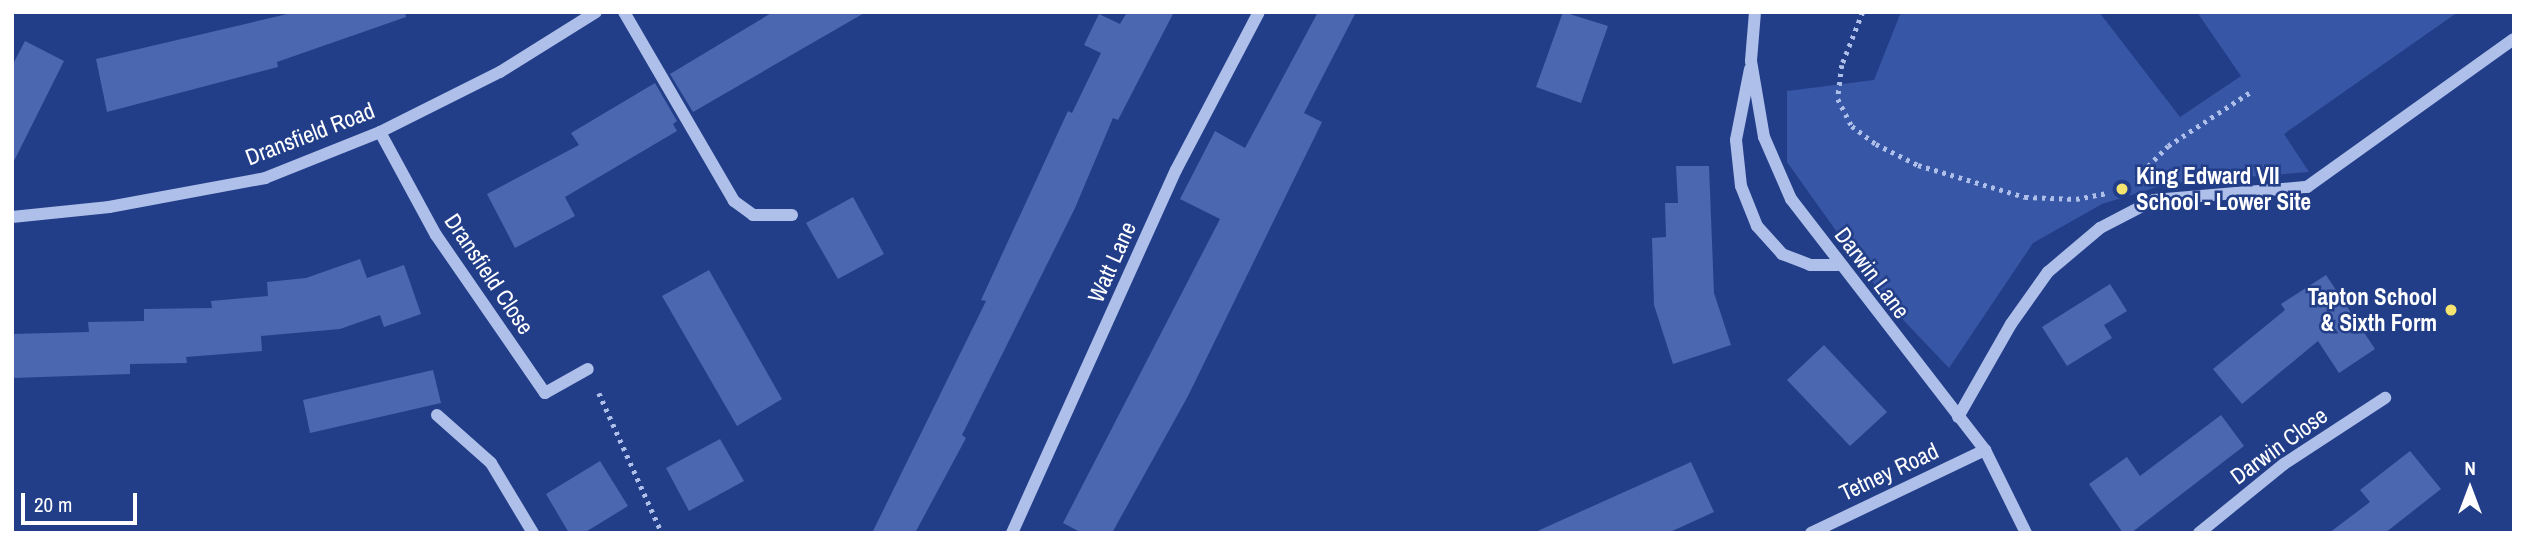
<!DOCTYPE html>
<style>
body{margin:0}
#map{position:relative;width:2526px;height:545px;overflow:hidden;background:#233e88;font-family:"Archivo Narrow",sans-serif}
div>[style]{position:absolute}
.green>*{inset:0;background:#3756a5}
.building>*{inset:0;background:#4b67b0}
.path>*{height:4.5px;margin-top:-2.25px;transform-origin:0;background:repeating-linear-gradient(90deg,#aebfea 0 3.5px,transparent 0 8.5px)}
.minor>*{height:12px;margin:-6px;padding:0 6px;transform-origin:6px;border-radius:6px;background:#aebfea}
.dots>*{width:19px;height:19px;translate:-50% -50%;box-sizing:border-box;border:4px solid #233e88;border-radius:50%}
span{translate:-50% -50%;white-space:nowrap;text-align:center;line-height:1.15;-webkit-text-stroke:5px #233e88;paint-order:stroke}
.street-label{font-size:23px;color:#fff}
.poi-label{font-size:23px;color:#fff;font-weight:700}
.left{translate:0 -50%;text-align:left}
.right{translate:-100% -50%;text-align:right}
.frame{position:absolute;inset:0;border:14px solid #fff;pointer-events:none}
.north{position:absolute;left:2435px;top:454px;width:70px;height:70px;-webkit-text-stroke:5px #233e88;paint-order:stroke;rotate:0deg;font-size:19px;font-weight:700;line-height:28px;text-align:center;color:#fff}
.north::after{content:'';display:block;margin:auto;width:24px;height:32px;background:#fff;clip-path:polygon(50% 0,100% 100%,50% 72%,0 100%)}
.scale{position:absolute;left:21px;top:493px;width:116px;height:32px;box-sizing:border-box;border:4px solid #fff;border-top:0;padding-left:9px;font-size:21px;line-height:24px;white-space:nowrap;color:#fff;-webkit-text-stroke:5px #233e88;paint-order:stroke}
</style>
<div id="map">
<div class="green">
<div style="clip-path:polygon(1901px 12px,2099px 12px,2180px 117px,2241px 76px,2197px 12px,2458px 12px,2284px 134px,2309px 172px,2170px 183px,2102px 204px,2033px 243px,1949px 368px,1889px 305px,1787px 162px,1787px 91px,1874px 80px)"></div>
</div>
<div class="building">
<div style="clip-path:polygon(296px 12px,405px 12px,406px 17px,277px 62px,278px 67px,107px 112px,96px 59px)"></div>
<div style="clip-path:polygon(773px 12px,866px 12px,693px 112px,670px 74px)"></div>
<div style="clip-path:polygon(1127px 12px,1174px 12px,1118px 120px,1113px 118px,1075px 208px,962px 435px,966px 438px,915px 533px,872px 533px,986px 301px,981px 300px,1068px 111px,1072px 113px,1101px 53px,1084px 45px,1099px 14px,1120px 24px)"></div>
<div style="clip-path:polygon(1318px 12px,1356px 12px,1304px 113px,1322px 122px,1188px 396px,1112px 533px,1082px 533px,1063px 523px,1220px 219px,1180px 199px,1215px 131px,1245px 148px)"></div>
<div style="clip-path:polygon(1563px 12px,1608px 26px,1581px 103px,1536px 87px)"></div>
<div style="clip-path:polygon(25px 41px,64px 61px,12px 165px,12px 66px)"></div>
<div style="clip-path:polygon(655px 83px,677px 121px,673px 124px,677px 131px,565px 197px,575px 216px,515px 248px,487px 194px,579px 145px,571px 133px)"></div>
<div style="clip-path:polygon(1676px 166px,1709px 166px,1714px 293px,1731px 345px,1673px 364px,1654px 305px,1652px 238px,1666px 237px,1665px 203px,1678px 203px)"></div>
<div style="clip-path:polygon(853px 197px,884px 254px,838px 279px,806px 223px)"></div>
<div style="clip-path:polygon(360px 259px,367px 278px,404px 265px,421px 314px,384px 327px,380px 315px,340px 329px,261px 336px,262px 351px,186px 357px,187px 363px,130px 364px,130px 374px,12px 378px,12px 334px,89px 332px,88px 322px,144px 321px,144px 309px,212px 308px,211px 301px,268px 296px,267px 282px,306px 278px)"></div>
<div style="clip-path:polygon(709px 270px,782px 399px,737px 426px,662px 296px)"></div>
<div style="clip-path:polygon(2326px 275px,2375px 349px,2339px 373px,2318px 341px,2242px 404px,2213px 369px,2285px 310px,2281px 304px)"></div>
<div style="clip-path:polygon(2110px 284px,2127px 311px,2104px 325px,2112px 338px,2067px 366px,2042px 327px)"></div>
<div style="clip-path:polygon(1824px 345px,1887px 412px,1850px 446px,1787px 380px)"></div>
<div style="clip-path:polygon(433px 370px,441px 403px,310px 433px,303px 400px)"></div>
<div style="clip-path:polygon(2221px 415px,2244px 446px,2131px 533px,2123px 533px,2089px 484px,2127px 457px,2140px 476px)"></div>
<div style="clip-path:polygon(720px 439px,744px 481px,689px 511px,666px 468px)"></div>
<div style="clip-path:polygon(2410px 451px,2441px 489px,2385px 533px,2329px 533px,2370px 502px,2360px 490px)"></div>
<div style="clip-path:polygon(600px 461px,628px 506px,584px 533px,569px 533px,546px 494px)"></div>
<div style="clip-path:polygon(1691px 462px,1714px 512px,1668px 533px,1533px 533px)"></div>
</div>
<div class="path">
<div style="left:1863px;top:12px;width:57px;rotate:111.6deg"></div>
<div style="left:1842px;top:65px;width:34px;rotate:97deg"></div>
<div style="left:1838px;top:99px;width:30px;rotate:63deg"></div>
<div style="left:1852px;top:126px;width:30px;rotate:37deg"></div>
<div style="left:1876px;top:144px;width:47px;rotate:26.6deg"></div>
<div style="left:1918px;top:165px;width:112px;rotate:16.7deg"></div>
<div style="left:2025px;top:197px;width:51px;rotate:2.2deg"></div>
<div style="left:2076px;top:199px;width:33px;rotate:-11deg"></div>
<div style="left:2136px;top:178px;width:45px;rotate:-45deg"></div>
<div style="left:2168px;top:146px;width:100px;rotate:-33.2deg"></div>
<div style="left:599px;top:393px;width:154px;rotate:65.8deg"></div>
</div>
<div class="minor">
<div style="left:624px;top:12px;width:219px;rotate:59.8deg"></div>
<div style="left:734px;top:201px;width:24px;rotate:36deg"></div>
<div style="left:753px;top:215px;width:39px"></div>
<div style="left:1755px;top:12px;width:49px;rotate:94.7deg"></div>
<div style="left:1751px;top:61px;width:77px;rotate:80.3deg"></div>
<div style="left:1764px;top:137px;width:68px;rotate:66.5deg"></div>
<div style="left:1791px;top:199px;width:317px;rotate:52.3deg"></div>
<div style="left:1985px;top:450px;width:93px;rotate:63.7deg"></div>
<div style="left:1750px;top:69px;width:72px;rotate:101.2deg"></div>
<div style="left:1736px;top:140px;width:46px;rotate:83.8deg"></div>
<div style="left:1741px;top:186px;width:43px;rotate:68.2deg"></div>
<div style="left:1757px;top:226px;width:38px;rotate:48deg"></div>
<div style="left:1782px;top:254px;width:30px;rotate:21deg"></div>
<div style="left:1810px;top:265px;width:28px"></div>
<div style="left:380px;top:132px;width:117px;rotate:61.5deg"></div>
<div style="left:436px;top:235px;width:192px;rotate:55.4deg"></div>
<div style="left:545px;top:393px;width:49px;rotate:-29.2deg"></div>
<div style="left:12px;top:217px;width:98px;rotate:-5.9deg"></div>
<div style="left:109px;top:207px;width:159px;rotate:-10.5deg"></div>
<div style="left:265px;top:178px;width:124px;rotate:-21.8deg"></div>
<div style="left:380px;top:132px;width:134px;rotate:-26.6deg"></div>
<div style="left:500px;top:72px;width:113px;rotate:-32deg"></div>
<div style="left:437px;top:415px;width:72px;rotate:41.6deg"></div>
<div style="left:491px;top:463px;width:82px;rotate:59deg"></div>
<div style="left:1958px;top:417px;width:107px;rotate:-60.3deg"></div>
<div style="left:2011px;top:324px;width:64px;rotate:-54.6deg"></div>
<div style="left:2048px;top:272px;width:68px;rotate:-40.2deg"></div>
<div style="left:2100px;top:228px;width:61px;rotate:-27.4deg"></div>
<div style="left:2154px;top:200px;width:154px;rotate:-4.9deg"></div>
<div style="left:2307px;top:187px;width:254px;rotate:-35.6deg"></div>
<div style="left:1012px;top:533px;width:398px;rotate:-65.7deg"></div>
<div style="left:1176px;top:170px;width:178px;rotate:-62.3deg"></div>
<div style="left:1811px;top:533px;width:193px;rotate:-25.5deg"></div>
<div style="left:2199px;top:533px;width:109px;rotate:-39.1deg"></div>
<div style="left:2284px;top:464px;width:121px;rotate:-33.2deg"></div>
</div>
<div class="dots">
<div style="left:2122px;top:189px;background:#f5e570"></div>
<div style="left:2451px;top:310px;background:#f5e570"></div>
</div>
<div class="street-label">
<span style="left:310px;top:134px;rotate:-21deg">Dransfield Road</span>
<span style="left:1112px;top:262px;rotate:-66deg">Watt Lane</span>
<span style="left:1872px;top:273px;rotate:53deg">Darwin Lane</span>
<span style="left:489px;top:274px;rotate:56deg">Dransfield Close</span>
<span style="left:2279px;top:446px;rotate:-36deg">Darwin Close</span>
<span style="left:1889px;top:472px;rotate:-25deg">Tetney Road</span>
</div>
<div class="poi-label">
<span class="left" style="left:2136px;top:189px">King Edward VII<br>School - Lower Site</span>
<span class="right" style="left:2437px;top:310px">Tapton School<br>&amp; Sixth Form</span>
</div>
<div class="frame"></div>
<div class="north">N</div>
<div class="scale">20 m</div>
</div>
